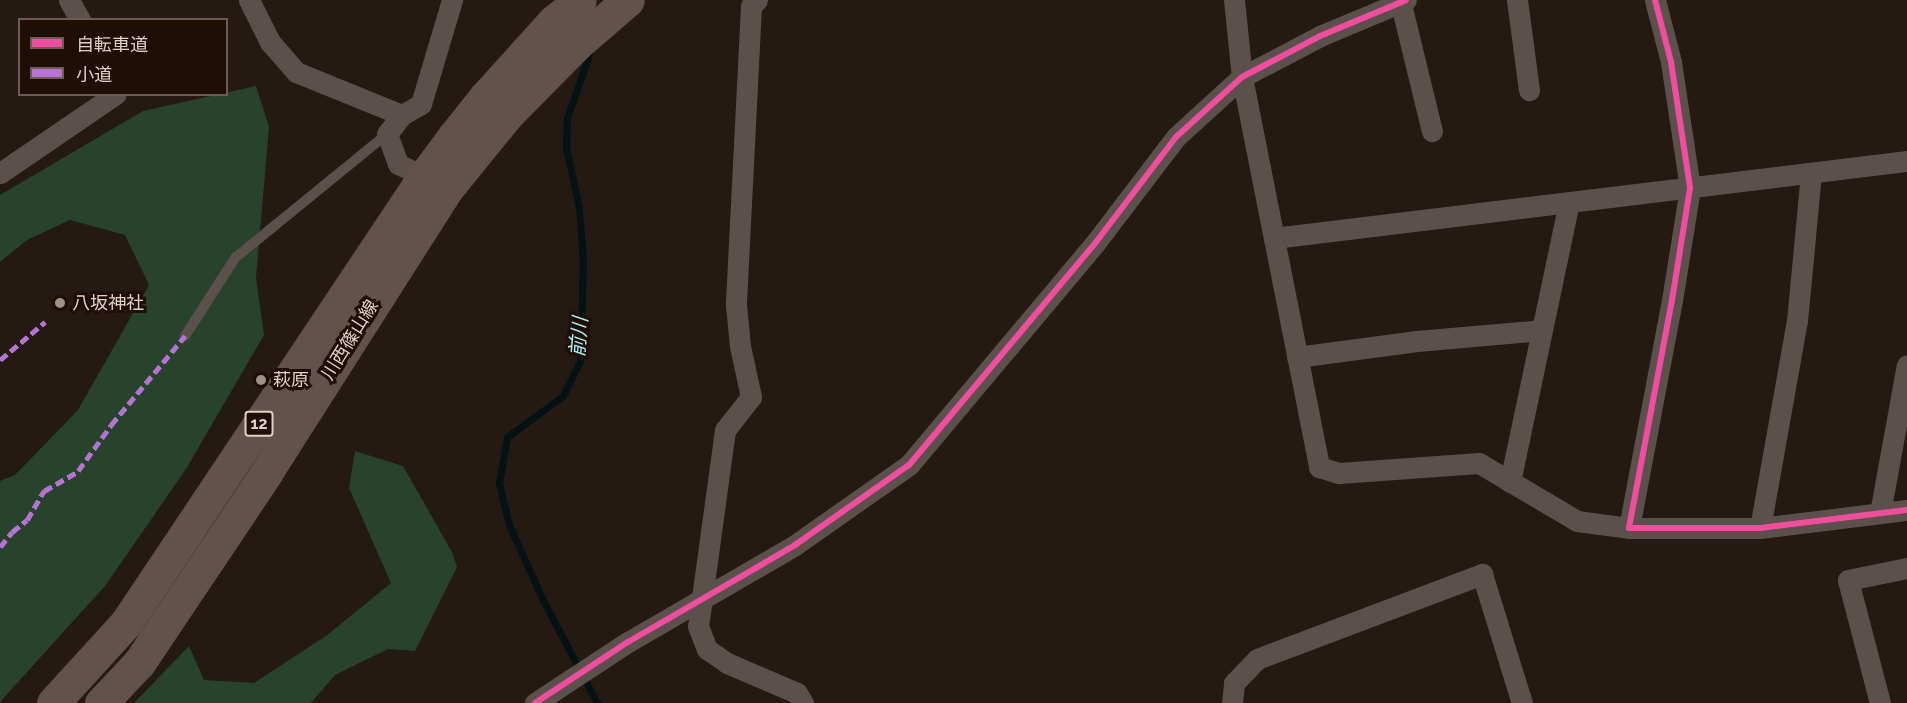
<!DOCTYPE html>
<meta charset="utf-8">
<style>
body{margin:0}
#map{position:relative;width:1907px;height:703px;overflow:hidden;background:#241913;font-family:Raleway,"Noto Sans JP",sans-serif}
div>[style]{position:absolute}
.green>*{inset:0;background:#27432c}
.stream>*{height:7px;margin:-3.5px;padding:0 3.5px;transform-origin:3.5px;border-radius:3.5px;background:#041214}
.service>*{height:10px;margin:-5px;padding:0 5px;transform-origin:5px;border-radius:5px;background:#5c504c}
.minor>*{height:21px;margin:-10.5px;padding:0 10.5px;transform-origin:10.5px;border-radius:10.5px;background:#5c504c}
.primary>*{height:33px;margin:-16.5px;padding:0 16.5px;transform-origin:16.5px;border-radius:16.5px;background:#63514b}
.quiet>*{height:4.5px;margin-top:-2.25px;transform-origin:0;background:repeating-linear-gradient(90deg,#b673d3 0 9px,transparent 0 13.5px)}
.cycleway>*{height:6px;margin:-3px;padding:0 3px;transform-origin:3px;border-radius:3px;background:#ef4d9e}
.dots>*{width:16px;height:16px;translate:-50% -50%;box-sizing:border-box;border:3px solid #200e05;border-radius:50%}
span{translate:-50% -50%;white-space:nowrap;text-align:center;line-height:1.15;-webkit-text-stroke:6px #200e05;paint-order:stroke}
.shield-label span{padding:2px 4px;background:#200e05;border:2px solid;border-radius:4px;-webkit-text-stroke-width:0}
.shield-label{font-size:16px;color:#ded1ca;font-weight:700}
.poi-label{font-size:18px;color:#ded1ca}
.left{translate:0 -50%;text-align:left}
.street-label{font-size:18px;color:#ded1ca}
.water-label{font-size:20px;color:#a5f0fd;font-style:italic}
.legend{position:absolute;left:18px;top:18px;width:210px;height:78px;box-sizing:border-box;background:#200e05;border:2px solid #6c5c54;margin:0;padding:8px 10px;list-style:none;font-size:18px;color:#ded1ca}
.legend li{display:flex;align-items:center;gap:12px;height:30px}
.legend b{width:30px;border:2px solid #6c5c54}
</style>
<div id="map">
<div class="green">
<div style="clip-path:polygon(256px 86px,269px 127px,256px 278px,264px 335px,186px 469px,105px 586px,0 702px,0 481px,15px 475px,78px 410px,149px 285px,125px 235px,70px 220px,27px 240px,0 262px,0 195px,143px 111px)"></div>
<div style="clip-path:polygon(355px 451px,403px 466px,452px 552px,457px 567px,415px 651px,388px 649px,335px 675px,311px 703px,134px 703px,189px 646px,204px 680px,254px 683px,326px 636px,391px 583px,349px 488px)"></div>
</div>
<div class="stream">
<div style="left:591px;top:49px;width:73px;rotate:109.2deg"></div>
<div style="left:567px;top:118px;width:29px;rotate:92deg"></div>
<div style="left:566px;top:147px;width:62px;rotate:78deg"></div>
<div style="left:579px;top:208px;width:53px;rotate:85.7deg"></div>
<div style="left:583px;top:261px;width:100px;rotate:91.7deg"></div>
<div style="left:580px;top:361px;width:39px;rotate:116deg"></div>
<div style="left:563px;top:396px;width:69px;rotate:143.8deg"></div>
<div style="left:507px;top:437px;width:47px;rotate:99.9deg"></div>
<div style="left:499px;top:483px;width:43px;rotate:76.6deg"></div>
<div style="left:509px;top:525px;width:85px;rotate:65.6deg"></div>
<div style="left:544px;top:602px;width:114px;rotate:62.3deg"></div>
</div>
<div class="service">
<div style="left:185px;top:336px;width:93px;rotate:-57.3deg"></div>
<div style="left:235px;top:258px;width:196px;rotate:-39.2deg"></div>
</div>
<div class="minor">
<div style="left:69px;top:0;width:23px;rotate:61deg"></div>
<div style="left:249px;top:0;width:47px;rotate:63.4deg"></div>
<div style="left:270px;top:42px;width:40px;rotate:49deg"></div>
<div style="left:296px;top:72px;width:114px;rotate:22.1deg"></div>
<div style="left:757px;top:0;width:8px;rotate:135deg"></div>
<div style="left:751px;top:6px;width:299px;rotate:92.9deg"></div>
<div style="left:736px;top:305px;width:41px;rotate:84.4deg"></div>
<div style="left:740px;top:346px;width:52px;rotate:77.8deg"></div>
<div style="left:751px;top:397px;width:42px;rotate:128.2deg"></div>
<div style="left:725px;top:430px;width:198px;rotate:97.8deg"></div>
<div style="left:698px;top:626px;width:25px;rotate:69deg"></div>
<div style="left:707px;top:649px;width:24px;rotate:35deg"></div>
<div style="left:727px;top:663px;width:76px;rotate:23.2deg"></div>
<div style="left:797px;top:693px;width:12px;rotate:59deg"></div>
<div style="left:1234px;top:0;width:77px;rotate:84.1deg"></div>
<div style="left:1242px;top:77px;width:398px;rotate:78.8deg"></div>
<div style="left:1319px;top:467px;width:21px;rotate:17deg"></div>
<div style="left:1339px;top:473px;width:140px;rotate:-4.1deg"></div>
<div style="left:1479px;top:463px;width:114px;rotate:30.6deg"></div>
<div style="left:1577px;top:521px;width:52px;rotate:7.7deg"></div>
<div style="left:1400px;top:0;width:135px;rotate:76.3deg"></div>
<div style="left:1517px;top:0;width:91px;rotate:82.4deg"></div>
<div style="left:1655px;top:0;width:64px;rotate:75.5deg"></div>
<div style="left:1671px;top:62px;width:127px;rotate:81.4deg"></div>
<div style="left:1690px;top:188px;width:113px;rotate:99.1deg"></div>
<div style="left:1672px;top:300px;width:232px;rotate:100.7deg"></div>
<div style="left:1629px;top:528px;width:131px"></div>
<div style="left:1760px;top:528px;width:148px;rotate:-7deg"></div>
<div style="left:0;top:173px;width:140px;rotate:-34.3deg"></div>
<div style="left:433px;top:181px;width:39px;rotate:-154deg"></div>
<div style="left:398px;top:164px;width:32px;rotate:-110deg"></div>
<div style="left:387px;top:134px;width:24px;rotate:-52deg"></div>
<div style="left:402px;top:115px;width:22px;rotate:-30deg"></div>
<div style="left:421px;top:104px;width:109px;rotate:-73.4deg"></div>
<div style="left:1274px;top:238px;width:638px;rotate:-6.94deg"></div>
<div style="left:1297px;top:357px;width:121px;rotate:-7.6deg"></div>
<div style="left:1417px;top:341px;width:125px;rotate:-5deg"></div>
<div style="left:1510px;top:482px;width:286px;rotate:-78.1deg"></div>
<div style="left:1880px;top:513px;width:150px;rotate:-79.7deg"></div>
<div style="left:1760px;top:528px;width:210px;rotate:-79.9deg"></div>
<div style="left:1797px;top:321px;width:149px;rotate:-84.6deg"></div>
<div style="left:535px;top:703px;width:111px;rotate:-33.3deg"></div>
<div style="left:628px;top:642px;width:193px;rotate:-30.1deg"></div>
<div style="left:795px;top:545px;width:139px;rotate:-35.1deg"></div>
<div style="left:909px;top:465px;width:291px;rotate:-50deg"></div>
<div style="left:1096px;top:242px;width:132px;rotate:-52.7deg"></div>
<div style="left:1176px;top:137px;width:89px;rotate:-42.3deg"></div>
<div style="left:1242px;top:77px;width:88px;rotate:-27.7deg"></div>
<div style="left:1320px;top:36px;width:93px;rotate:-22.7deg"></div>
<div style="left:1232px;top:703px;width:20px;rotate:-84deg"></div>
<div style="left:1234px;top:683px;width:33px;rotate:-46deg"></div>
<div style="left:1257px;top:659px;width:241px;rotate:-20.7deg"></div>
<div style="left:1482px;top:574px;width:135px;rotate:72.8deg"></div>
<div style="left:1880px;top:703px;width:127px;rotate:-104.6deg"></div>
<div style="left:1848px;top:580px;width:60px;rotate:-11.5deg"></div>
</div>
<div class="primary">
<div style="left:53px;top:703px;width:108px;rotate:-47.6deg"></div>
<div style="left:126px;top:623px;width:539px;rotate:-56.28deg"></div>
<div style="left:425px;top:175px;width:49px;rotate:-53.4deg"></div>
<div style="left:454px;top:136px;width:50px;rotate:-51.5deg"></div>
<div style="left:485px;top:97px;width:103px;rotate:-47.8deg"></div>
<div style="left:554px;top:21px;width:33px;rotate:-39deg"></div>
<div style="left:101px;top:703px;width:55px;rotate:-46.5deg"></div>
<div style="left:139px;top:663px;width:229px;rotate:-56.2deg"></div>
<div style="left:266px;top:473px;width:335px;rotate:-57.5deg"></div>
<div style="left:446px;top:190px;width:97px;rotate:-50.9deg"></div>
<div style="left:507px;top:115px;width:100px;rotate:-45.4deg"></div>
<div style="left:577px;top:44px;width:67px;rotate:-40.8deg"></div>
</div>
<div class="quiet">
<div style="left:0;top:360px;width:59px;rotate:-40.2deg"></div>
<div style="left:0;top:547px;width:19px;rotate:-51deg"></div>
<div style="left:12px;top:532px;width:19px;rotate:-39deg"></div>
<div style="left:27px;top:520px;width:34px;rotate:-60deg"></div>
<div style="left:44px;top:491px;width:39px;rotate:-30deg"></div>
<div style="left:78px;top:471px;width:57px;rotate:-54.3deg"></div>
<div style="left:111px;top:425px;width:116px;rotate:-50.3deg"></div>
</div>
<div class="cycleway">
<div style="left:1655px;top:0;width:64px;rotate:75.5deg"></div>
<div style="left:1671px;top:62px;width:127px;rotate:81.4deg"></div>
<div style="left:1690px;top:188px;width:113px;rotate:99.1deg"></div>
<div style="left:1672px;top:300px;width:232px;rotate:100.7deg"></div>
<div style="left:1629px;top:528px;width:131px"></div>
<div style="left:1760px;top:528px;width:148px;rotate:-7deg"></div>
<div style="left:535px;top:703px;width:111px;rotate:-33.3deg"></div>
<div style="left:628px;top:642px;width:193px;rotate:-30.1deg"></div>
<div style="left:795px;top:545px;width:139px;rotate:-35.1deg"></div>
<div style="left:909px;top:465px;width:291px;rotate:-50deg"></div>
<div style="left:1096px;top:242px;width:132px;rotate:-52.7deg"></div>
<div style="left:1176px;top:137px;width:89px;rotate:-42.3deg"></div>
<div style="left:1242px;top:77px;width:88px;rotate:-27.7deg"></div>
<div style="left:1320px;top:36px;width:93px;rotate:-22.7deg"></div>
</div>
<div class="dots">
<div style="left:60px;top:303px;background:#9d918a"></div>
<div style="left:261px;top:380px;background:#9d918a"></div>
</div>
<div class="shield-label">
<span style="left:259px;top:424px">12</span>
</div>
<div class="poi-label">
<span class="left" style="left:72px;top:303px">八坂神社</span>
<span class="left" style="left:273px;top:380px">萩原</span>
</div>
<div class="street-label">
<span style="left:350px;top:340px;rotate:-58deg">川西篠山線</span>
</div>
<div class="water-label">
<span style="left:579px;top:337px;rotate:-85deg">前川</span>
</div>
<ul class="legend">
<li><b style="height:8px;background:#ef4d9e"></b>自転車道</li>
<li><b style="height:8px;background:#b673d3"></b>小道</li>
</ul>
</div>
